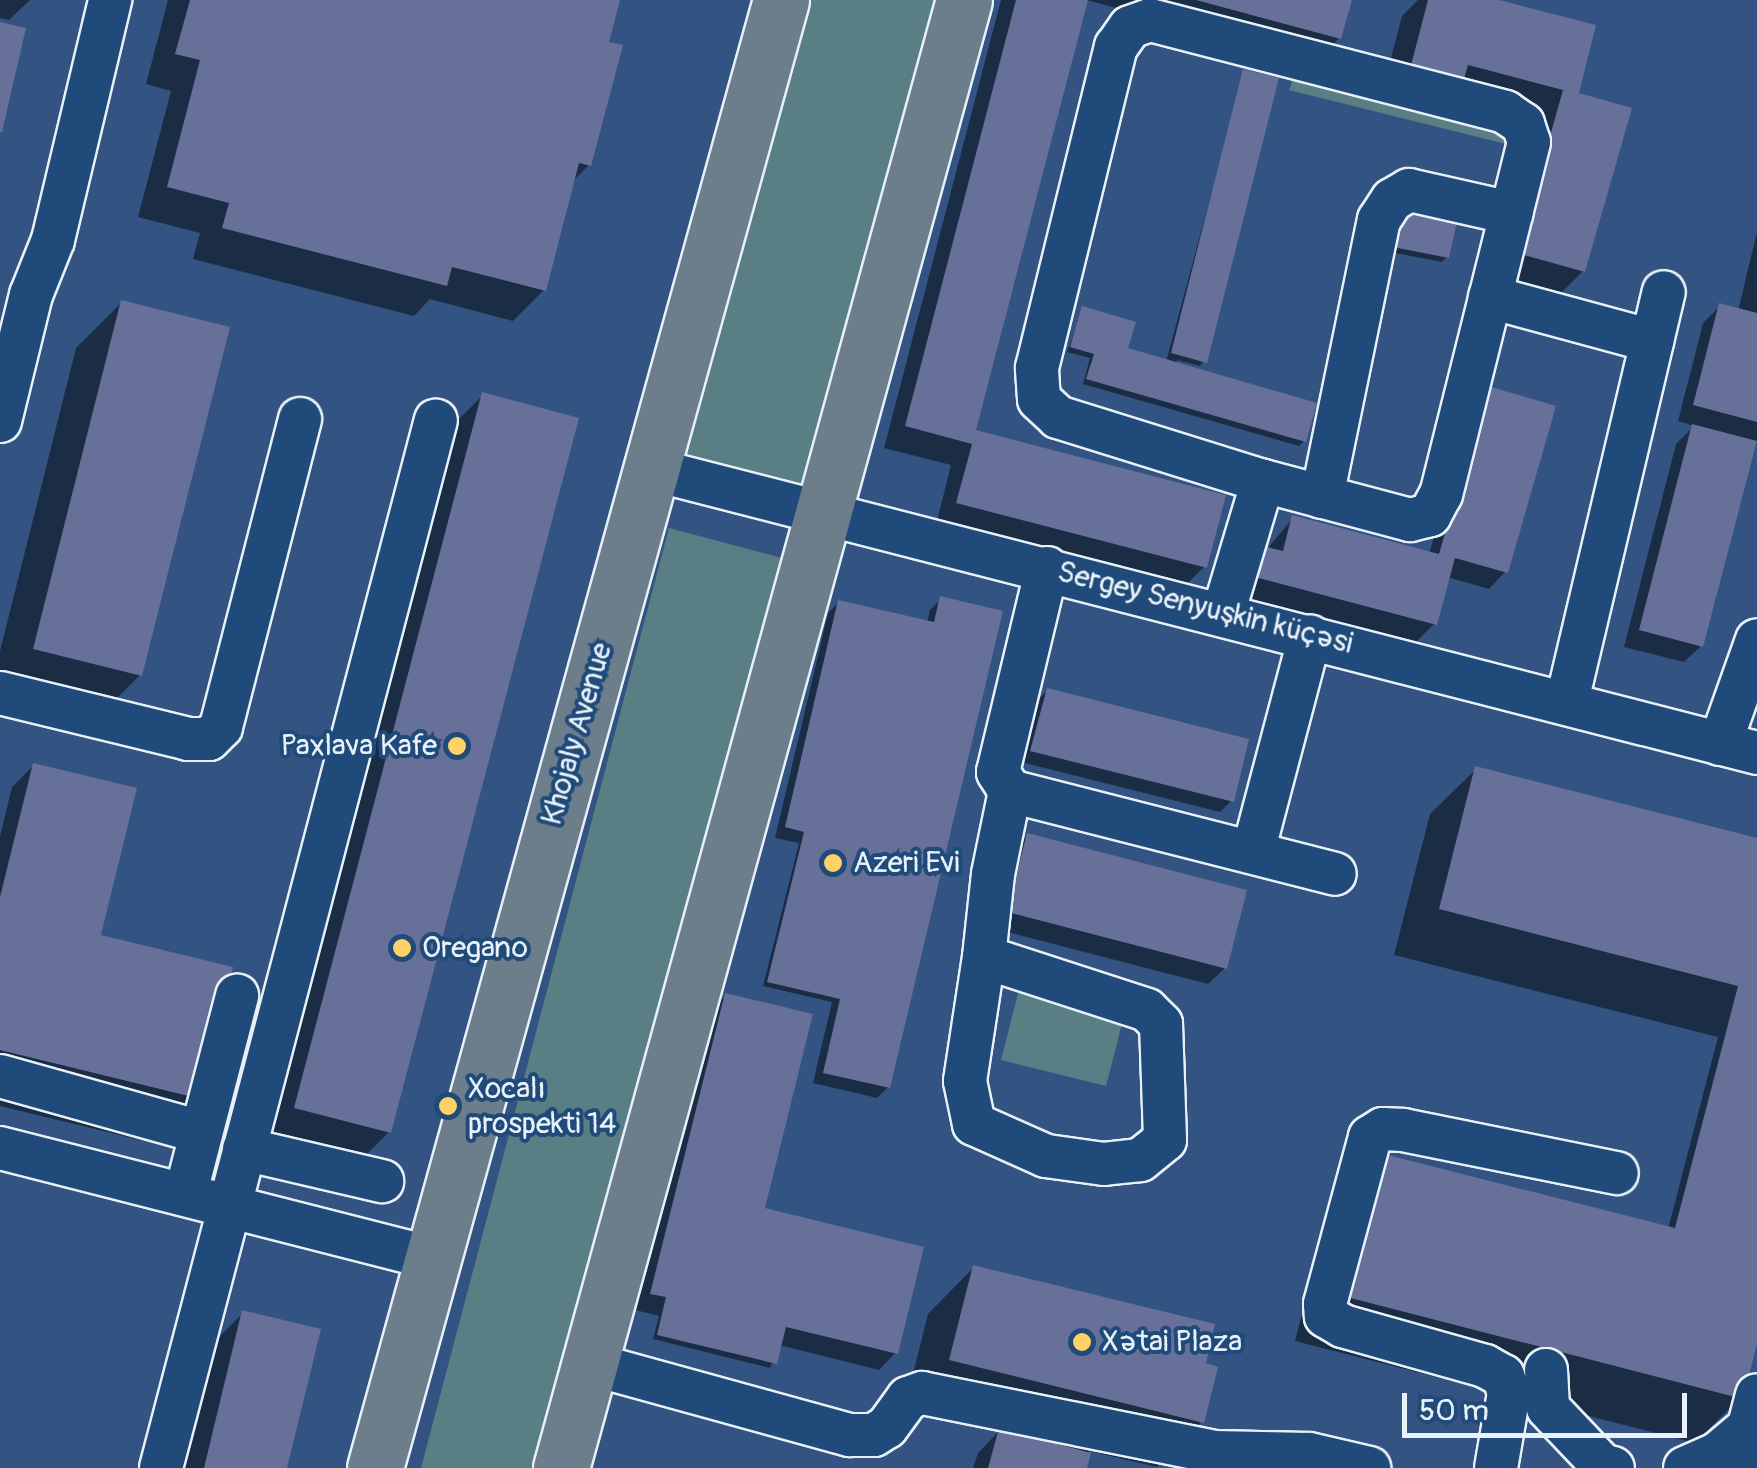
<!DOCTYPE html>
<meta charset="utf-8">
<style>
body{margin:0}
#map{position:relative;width:1757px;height:1468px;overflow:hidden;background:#335482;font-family:Pangolin,sans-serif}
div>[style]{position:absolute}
.green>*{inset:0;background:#597e84}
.shadow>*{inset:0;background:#0007}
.building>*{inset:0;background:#667098}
.roads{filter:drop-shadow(2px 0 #e8f1f8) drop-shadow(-2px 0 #e8f1f8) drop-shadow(0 2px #e8f1f8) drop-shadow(0 -2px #e8f1f8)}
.minor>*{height:42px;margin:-21px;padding:0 21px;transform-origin:21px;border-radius:21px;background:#1f4a7a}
.major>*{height:55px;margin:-27.5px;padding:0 27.5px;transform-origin:27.5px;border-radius:27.5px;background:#6c7d8b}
.dots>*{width:28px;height:28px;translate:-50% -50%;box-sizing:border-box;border:5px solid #1f4a7a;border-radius:50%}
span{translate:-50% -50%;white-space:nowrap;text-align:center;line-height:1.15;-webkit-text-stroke:8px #1f4a7a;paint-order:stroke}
.street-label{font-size:30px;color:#e8f1f8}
.poi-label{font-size:30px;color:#e8f1f8}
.right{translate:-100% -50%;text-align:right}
.left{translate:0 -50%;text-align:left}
.scale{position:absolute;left:1402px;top:1393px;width:285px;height:45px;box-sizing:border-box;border:5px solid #e8f1f8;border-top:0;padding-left:12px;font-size:30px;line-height:35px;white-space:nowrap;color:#e8f1f8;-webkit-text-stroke:8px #1f4a7a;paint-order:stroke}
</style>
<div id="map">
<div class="green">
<div style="clip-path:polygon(807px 0,934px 0,801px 490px,683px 458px)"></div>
<div style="clip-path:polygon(1297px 68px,1505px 120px,1510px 145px,1289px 90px)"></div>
<div style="clip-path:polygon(669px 528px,782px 558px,542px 1468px,421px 1468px)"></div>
<div style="clip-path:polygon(1021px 982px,1126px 1008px,1106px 1086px,1001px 1060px)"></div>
</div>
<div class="shadow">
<div style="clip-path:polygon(0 0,30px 0,9px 20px,0 18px)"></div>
<div style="clip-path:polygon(168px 0,618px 0,606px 44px,589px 165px,571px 183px,544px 290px,513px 321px,430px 299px,414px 316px,193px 259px,200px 233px,138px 217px,171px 91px,146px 84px)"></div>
<div style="clip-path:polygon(1001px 0,1085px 0,972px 432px,1204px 567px,1182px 589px,936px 525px,951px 465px,884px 448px)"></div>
<div style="clip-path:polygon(1086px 0,1349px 0,1339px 38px,1317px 60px)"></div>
<div style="clip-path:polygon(1418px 0,1489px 0,1575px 95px,1583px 271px,1552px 302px,1488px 284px,1534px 120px,1447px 98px,1429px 116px,1379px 103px,1402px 16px)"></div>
<div style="clip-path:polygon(1244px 72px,1204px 361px,1200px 366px,1177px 360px,1176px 365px,1304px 441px,1299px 446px,1083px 384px,1090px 358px,1067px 352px,1083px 309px,1125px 350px,1166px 362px)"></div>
<div style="clip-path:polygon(1398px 209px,1447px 257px,1442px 262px,1390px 252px)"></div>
<div style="clip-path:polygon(1757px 232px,1757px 442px,1701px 646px,1684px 662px,1624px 647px,1676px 444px,1694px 426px,1678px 421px,1703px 323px,1720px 306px,1738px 311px)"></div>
<div style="clip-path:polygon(121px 303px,140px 675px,95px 720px,0 697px,0 651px,76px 348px)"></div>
<div style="clip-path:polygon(483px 395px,389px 1132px,343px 1178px,250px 1153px,437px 441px)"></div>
<div style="clip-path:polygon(1472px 406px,1505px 572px,1489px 589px,1447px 577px,1435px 623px,1413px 645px,1227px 597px,1293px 518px,1429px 554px)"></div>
<div style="clip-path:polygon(941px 599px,888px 1087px,877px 1098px,813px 1083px,832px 1002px,763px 986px,799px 843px,775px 838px,828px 613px,839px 602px,927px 623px,930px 610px)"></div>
<div style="clip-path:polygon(1047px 691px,1231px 801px,1220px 812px,1021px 762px,1036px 702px)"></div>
<div style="clip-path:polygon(34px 765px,99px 933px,198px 1097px,153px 1143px,0 1106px,0 836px,12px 787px)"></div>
<div style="clip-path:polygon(1476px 769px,1757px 840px,1757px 1334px,1741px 1397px,1695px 1443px,1295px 1341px,1331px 1201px,1668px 1229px,1718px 1037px,1394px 955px,1430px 814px)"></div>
<div style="clip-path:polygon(1028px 836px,1225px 968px,1208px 984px,992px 928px,1011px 852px)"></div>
<div style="clip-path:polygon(726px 995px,762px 1210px,895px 1353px,879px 1370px,779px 1345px,770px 1368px,653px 1339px,659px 1316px,635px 1310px,709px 1012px)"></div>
<div style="clip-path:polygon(973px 1268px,1203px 1365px,1202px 1421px,1157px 1467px,1089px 1451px,1084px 1468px,973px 1468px,978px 1453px,1001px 1429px,905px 1406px,928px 1314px)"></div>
<div style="clip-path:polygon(243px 1313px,285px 1468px,176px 1468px,203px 1353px)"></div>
</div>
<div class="building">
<div style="clip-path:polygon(190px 0,620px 0,609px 42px,623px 45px,591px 166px,579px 163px,546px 291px,452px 267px,447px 286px,222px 228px,229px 203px,167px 187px,200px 60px,175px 54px)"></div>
<div style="clip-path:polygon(1016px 0,1088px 0,976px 430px,1226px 495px,1207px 568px,956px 503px,972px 444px,905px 426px)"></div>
<div style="clip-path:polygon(1196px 0,1352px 0,1341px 39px)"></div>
<div style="clip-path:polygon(1428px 0,1499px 0,1596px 25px,1579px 93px,1632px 108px,1585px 272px,1517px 253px,1563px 90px,1468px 65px,1462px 86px,1409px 73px)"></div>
<div style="clip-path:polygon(0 22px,26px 28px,2px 132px,0 132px)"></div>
<div style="clip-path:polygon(1243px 69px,1279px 78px,1207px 363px,1171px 353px)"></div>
<div style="clip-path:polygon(1402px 202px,1459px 213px,1449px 258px,1393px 247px)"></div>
<div style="clip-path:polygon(121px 300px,230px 327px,142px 676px,33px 649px)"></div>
<div style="clip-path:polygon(1719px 303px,1757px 313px,1757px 422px,1693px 405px)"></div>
<div style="clip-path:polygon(1082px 306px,1136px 322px,1128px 348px,1317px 403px,1306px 442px,1086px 379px,1094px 354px,1070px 347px)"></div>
<div style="clip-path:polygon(1488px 386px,1556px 406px,1508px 573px,1455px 558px,1437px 625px,1247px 575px,1256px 544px,1283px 551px,1292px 515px,1439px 554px)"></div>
<div style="clip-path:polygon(482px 392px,579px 418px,391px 1133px,294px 1108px)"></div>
<div style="clip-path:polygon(1692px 424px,1757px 441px,1703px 647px,1639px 630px)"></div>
<div style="clip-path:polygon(940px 596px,1003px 611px,890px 1088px,823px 1073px,840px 999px,767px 982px,804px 832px,785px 827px,838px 600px,934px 622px)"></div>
<div style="clip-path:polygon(1047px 688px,1249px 739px,1234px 802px,1030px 751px)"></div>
<div style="clip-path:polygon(33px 763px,137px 788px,101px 935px,233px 967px,201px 1099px,0 1050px,0 897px)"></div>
<div style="clip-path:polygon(1475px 766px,1757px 838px,1757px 1344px,1743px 1399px,1339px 1295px,1376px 1152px,1675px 1228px,1738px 986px,1439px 909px)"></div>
<div style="clip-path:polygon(1027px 833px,1247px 890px,1227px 969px,1007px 912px)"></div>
<div style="clip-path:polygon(725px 993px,813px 1014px,765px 1208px,924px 1247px,898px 1354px,786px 1327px,777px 1364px,657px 1335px,666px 1297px,650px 1294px)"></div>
<div style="clip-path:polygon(973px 1265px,1215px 1324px,1206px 1363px,1218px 1367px,1204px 1423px,949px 1360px)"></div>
<div style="clip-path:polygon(242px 1310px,321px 1329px,287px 1468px,204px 1468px)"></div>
<div style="clip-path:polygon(999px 1428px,1091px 1453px,1087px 1468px,988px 1468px)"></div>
</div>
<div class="roads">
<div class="minor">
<div style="left:1150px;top:20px;width:367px;rotate:14.5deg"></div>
<div style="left:1505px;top:112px;width:22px;rotate:34deg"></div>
<div style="left:1523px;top:124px;width:19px;rotate:72deg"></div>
<div style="left:1529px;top:142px;width:363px;rotate:104deg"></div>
<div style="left:1441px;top:494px;width:24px;rotate:118deg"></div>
<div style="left:1430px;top:515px;width:21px;rotate:166deg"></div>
<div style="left:1410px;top:520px;width:152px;rotate:-165.1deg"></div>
<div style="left:1263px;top:481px;width:215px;rotate:-162.7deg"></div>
<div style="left:1058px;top:417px;width:26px;rotate:-137deg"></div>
<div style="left:1039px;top:399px;width:31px;rotate:-94deg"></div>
<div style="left:1037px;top:368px;width:331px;rotate:-76.2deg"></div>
<div style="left:1116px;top:47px;width:24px;rotate:-55deg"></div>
<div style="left:1130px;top:27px;width:21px;rotate:-19deg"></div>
<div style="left:1490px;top:297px;width:168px;rotate:15.2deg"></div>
<div style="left:0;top:421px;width:130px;rotate:-76.2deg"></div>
<div style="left:31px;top:295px;width:59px;rotate:-68.2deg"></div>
<div style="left:53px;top:240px;width:247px;rotate:-76.6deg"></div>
<div style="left:651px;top:469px;width:1142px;rotate:14.4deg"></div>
<div style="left:1322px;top:497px;width:283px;rotate:-78.4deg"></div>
<div style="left:1379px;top:220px;width:24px;rotate:-57deg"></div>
<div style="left:1392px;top:200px;width:20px;rotate:-30deg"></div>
<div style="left:1409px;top:190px;width:105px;rotate:12.7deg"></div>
<div style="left:1047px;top:568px;width:210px;rotate:103.5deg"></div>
<div style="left:998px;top:772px;width:22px;rotate:58deg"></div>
<div style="left:1010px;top:791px;width:335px;rotate:14.3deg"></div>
<div style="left:1223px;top:614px;width:139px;rotate:-73.3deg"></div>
<div style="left:0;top:693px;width:194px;rotate:13.7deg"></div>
<div style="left:188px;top:739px;width:21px"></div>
<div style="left:209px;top:739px;width:17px;rotate:-45deg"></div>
<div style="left:221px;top:727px;width:318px;rotate:-75.6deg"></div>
<div style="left:1567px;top:701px;width:420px;rotate:-76.7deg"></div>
<div style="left:1720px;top:744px;width:110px;rotate:-70.4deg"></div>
<div style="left:1253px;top:852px;width:223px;rotate:-75.2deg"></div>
<div style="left:984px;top:957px;width:171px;rotate:18deg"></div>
<div style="left:1147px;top:1010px;width:20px;rotate:45deg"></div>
<div style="left:1161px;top:1024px;width:116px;rotate:88deg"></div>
<div style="left:1165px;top:1140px;width:32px;rotate:141deg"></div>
<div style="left:1140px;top:1160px;width:36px;rotate:174deg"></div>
<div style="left:1104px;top:1164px;width:59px;rotate:-172.1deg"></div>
<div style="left:1046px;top:1156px;width:79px;rotate:-156deg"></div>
<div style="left:974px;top:1124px;width:44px;rotate:-101.8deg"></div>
<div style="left:965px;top:1081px;width:125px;rotate:-81.3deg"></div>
<div style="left:984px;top:957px;width:83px;rotate:-83.8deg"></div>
<div style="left:993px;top:874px;width:85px;rotate:-78.4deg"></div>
<div style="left:0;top:1076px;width:209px;rotate:15.6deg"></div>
<div style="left:0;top:1148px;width:444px;rotate:14.3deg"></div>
<div style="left:244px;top:1149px;width:142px;rotate:13.1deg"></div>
<div style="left:186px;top:1192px;width:203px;rotate:-75.4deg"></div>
<div style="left:588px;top:1363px;width:272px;rotate:15.4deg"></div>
<div style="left:850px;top:1435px;width:24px"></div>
<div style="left:874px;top:1435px;width:15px;rotate:-32deg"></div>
<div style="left:887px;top:1427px;width:36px;rotate:-54deg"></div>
<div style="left:908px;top:1398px;width:15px;rotate:-20deg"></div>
<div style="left:922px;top:1393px;width:298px;rotate:11.4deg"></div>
<div style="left:1214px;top:1452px;width:95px;rotate:1.2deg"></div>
<div style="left:1309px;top:1454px;width:62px;rotate:13.1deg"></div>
<div style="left:1546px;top:1370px;width:38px;rotate:87deg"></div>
<div style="left:1548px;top:1408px;width:80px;rotate:46.5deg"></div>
<div style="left:1603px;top:1466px;width:10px;rotate:11deg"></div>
<div style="left:161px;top:1468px;width:1083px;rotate:-75.3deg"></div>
<div style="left:1496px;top:1468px;width:76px;rotate:-80.2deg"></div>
<div style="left:1509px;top:1393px;width:18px;rotate:-109deg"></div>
<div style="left:1503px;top:1376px;width:21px;rotate:-151deg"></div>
<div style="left:1485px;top:1366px;width:148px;rotate:-164.3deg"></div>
<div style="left:1343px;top:1326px;width:20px;rotate:-150deg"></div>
<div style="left:1326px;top:1316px;width:12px;rotate:-95deg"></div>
<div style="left:1325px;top:1304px;width:173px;rotate:-74.9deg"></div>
<div style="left:1370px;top:1137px;width:15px;rotate:-32deg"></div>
<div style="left:1383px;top:1129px;width:20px;rotate:3deg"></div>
<div style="left:1403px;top:1130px;width:218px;rotate:11.4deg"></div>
<div style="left:1685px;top:1468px;width:36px;rotate:-24deg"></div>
<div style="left:1718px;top:1453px;width:39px;rotate:-40deg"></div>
<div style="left:1738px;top:1468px;width:75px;rotate:-75.4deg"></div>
</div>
<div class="major">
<div style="left:375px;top:1468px;width:1523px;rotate:-74.54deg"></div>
<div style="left:561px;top:1468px;width:1522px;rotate:-74.65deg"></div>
</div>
</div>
<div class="dots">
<div style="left:457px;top:746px;background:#ffd166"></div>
<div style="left:833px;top:863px;background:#ffd166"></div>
<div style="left:402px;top:948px;background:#ffd166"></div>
<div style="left:448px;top:1106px;background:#ffd166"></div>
<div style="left:1082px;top:1342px;background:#ffd166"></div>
</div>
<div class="street-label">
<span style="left:1205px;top:608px;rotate:14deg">Sergey Senyuşkin küçəsi</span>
<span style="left:577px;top:734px;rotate:-74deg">Khojaly Avenue</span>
</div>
<div class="poi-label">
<span class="right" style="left:437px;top:746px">Paxlava Kafe</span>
<span class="left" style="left:853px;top:863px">Azeri Evi</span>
<span class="left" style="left:422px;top:948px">Oregano</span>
<span class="left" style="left:468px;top:1106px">Xocalı<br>prospekti 14</span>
<span class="left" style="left:1102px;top:1342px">Xətai Plaza</span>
</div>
<div class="scale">50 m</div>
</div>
